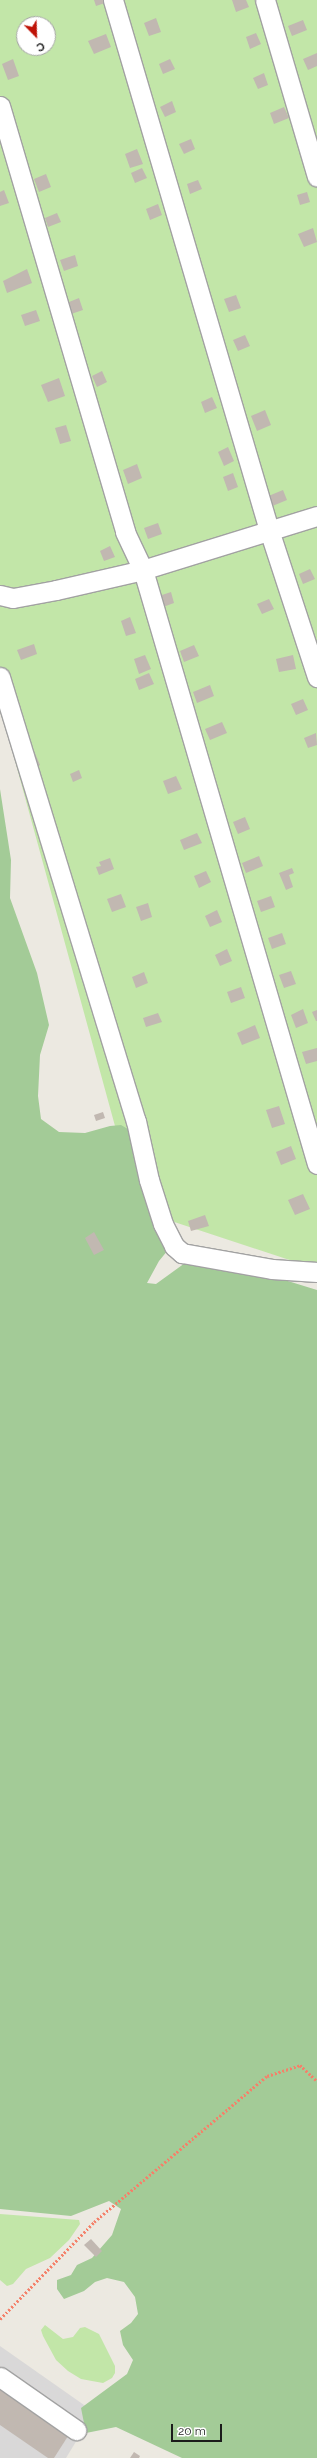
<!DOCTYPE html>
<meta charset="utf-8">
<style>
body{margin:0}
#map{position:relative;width:317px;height:2458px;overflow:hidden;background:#ece9e1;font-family:Raleway,sans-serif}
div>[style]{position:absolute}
.residential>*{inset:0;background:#d9d8d8}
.grass>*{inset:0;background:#c2e6a8}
.forest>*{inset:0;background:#a3cb97}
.building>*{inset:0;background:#c1b8b1}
.path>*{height:2.5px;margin-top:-1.25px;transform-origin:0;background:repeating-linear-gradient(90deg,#f4816a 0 2px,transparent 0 4px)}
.roads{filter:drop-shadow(1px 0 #a2a2a2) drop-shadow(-1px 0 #a2a2a2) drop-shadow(0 1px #a2a2a2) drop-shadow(0 -1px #a2a2a2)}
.minor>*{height:19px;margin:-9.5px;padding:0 9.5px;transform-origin:9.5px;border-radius:9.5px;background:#fff}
span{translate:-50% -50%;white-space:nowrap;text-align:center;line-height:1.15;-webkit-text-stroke:3.5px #fff;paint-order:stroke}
.north{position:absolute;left:16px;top:16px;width:40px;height:40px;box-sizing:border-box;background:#fff;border:1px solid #a4a4a4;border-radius:50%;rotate:157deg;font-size:11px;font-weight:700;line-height:16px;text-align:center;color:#1b1b1b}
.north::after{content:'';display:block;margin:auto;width:14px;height:18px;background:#bf1307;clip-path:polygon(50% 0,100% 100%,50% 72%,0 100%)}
.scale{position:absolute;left:171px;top:2424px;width:51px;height:18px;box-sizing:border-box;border:2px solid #1b1b1b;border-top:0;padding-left:5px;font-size:12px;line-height:14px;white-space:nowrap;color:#1b1b1b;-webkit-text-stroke:3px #fff;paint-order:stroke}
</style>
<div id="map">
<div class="residential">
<div style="clip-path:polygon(0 2346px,94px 2412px,66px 2458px,0 2458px)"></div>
</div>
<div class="grass">
<div style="clip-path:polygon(evenodd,0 0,317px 0,317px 1269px,138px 1210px,0 706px,0 0,24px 24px,48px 24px,48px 48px,24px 48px,24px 24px)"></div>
<div style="clip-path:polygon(0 2214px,79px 2220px,80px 2224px,69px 2240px,50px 2258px,26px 2269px,13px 2284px,7px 2286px,0 2280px)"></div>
<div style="clip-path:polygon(45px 2325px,63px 2339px,73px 2337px,80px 2328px,85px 2327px,99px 2334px,115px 2366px,115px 2373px,112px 2378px,103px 2383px,81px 2379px,68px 2371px,56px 2360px,43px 2336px,41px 2330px)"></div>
</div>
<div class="forest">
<div style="clip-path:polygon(0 789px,11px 860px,10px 898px,37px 973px,49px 1025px,40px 1055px,38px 1096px,41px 1119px,59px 1132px,85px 1133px,110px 1126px,121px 1125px,133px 1132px,168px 1250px,159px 1261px,147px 1283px,156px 1284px,185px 1263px,278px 1278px,317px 1290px,317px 2458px,182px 2458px,116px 2427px,86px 2433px,81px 2408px,127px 2374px,133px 2360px,123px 2345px,120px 2331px,131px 2323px,138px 2314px,135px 2297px,124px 2282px,107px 2278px,95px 2282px,84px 2291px,64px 2299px,57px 2289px,57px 2280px,71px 2275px,77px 2265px,92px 2258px,112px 2235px,121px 2209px,109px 2201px,71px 2216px,0 2209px)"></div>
</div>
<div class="building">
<div style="clip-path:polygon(94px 0,104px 0,105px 3px,96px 6px)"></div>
<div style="clip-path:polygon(232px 0,246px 0,249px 7px,236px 12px)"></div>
<div style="clip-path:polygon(156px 18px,161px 32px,149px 36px,144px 23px)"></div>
<div style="clip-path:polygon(303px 20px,307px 30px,292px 36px,288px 26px)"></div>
<div style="clip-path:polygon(256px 33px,261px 44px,250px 49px,246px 37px)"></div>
<div style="clip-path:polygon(106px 34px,111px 47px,94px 54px,88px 41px)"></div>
<div style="clip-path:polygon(317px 53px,317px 66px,308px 70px,303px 59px)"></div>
<div style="clip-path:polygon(13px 59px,19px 76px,8px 80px,2px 64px)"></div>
<div style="clip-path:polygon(170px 59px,175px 69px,163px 74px,159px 64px)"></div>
<div style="clip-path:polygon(264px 73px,268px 85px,258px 89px,253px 78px)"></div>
<div style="clip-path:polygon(172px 101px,176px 112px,165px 117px,160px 107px)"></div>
<div style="clip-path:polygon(284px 107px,289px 118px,274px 124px,270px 113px)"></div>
<div style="clip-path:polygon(191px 139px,195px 149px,184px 154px,179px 144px)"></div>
<div style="clip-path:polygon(137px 149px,143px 164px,130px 168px,125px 154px)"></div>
<div style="clip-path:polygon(142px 168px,147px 178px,135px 183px,131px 173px)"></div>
<div style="clip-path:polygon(46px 174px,51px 187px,39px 192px,34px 179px)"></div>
<div style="clip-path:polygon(198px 180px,202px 189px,190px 194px,187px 184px)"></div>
<div style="clip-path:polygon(4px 190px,9px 203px,0 206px,0 192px)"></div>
<div style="clip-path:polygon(307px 192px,310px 202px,300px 205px,297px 195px)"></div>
<div style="clip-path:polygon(158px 204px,162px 215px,150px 220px,146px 209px)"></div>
<div style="clip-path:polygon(57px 213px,61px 222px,48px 227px,45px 218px)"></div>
<div style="clip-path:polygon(313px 228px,317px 242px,304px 247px,298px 234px)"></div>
<div style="clip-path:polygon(75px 255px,78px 266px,64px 271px,60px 260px)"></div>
<div style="clip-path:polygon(27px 269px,32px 283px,7px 293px,3px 281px)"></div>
<div style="clip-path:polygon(236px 295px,241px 308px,229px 312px,224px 299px)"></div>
<div style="clip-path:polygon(79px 298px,83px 310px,68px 315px,64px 304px)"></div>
<div style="clip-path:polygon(36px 310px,40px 321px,25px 326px,21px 315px)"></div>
<div style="clip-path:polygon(245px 335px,250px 346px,238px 351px,233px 340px)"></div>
<div style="clip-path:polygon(102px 371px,107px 382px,97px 387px,92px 376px)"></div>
<div style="clip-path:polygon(59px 378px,65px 396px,48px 402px,41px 385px)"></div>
<div style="clip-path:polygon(212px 397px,217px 408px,205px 413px,201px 402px)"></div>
<div style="clip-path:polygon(265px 410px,271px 425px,257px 431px,251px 416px)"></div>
<div style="clip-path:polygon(66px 425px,71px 441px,60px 444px,55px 428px)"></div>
<div style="clip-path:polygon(228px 447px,234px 461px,224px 466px,218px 452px)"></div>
<div style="clip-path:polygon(137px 464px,142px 478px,128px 484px,123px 470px)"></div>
<div style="clip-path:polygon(233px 473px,238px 487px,228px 491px,223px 477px)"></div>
<div style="clip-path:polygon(283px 490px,287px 500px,270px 507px,266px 497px)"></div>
<div style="clip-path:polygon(158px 523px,162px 534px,148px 539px,144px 528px)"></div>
<div style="clip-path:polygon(110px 546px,115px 557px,104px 561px,100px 551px)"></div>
<div style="clip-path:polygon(310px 569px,315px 579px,303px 584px,299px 574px)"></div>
<div style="clip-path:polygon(171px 592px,174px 603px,163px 607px,159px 596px)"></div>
<div style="clip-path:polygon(269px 599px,274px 609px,262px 614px,257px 604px)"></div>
<div style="clip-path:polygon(130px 617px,136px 633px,126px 636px,121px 621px)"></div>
<div style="clip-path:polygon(34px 644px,37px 654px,21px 660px,17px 650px)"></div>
<div style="clip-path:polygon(194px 645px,199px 656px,184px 662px,180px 651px)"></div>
<div style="clip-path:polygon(145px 655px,151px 669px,139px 674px,134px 659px)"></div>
<div style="clip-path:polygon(293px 655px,296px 669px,279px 672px,276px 659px)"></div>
<div style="clip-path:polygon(149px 673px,154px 684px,139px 690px,135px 679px)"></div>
<div style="clip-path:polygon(210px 685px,214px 696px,197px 703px,193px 692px)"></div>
<div style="clip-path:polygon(303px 699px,308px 710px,296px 715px,291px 704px)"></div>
<div style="clip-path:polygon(222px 722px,227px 733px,210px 740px,205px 729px)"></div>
<div style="clip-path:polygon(316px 733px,317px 745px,308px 748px,304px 738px)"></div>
<div style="clip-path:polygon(34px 751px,40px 765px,32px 769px,26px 754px)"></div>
<div style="clip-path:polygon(79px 770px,82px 778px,73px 782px,70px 774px)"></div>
<div style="clip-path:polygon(176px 776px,182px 789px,168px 794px,163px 781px)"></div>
<div style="clip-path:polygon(245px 817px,250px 829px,238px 834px,233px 822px)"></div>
<div style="clip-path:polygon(197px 833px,202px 843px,184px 850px,180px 840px)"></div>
<div style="clip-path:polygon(259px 856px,263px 866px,246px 873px,242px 863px)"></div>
<div style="clip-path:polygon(110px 858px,114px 869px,99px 875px,96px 867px,101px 866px,99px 862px)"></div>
<div style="clip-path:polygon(292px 868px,294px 873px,289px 875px,293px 887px,286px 890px,279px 873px)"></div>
<div style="clip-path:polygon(206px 871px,211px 882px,199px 888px,194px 876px)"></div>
<div style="clip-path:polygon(121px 894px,126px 907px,112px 912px,107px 899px)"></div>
<div style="clip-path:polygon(271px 896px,275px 907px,261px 912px,257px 901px)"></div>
<div style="clip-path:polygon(148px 903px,152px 917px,141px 921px,136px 907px)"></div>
<div style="clip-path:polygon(217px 910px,222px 922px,210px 927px,205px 916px)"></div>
<div style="clip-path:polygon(282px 933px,286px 944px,272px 949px,268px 938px)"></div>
<div style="clip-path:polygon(227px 949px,232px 961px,220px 966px,215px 955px)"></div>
<div style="clip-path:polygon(291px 971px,296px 984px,284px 988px,279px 975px)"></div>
<div style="clip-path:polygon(144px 972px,148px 983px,136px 988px,132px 977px)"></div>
<div style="clip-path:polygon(241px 987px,245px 998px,231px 1003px,227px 992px)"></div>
<div style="clip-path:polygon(303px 1009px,308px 1023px,296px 1028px,291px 1015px)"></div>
<div style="clip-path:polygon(317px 1010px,317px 1021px,316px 1021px,312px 1012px)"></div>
<div style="clip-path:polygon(158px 1013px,162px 1022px,146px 1027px,143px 1018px)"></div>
<div style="clip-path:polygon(255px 1025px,260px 1038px,242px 1045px,237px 1033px)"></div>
<div style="clip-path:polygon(317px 1048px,317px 1061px,306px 1064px,302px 1052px)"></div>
<div style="clip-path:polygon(279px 1106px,285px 1124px,272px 1128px,266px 1110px)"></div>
<div style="clip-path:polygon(103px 1112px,105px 1118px,96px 1121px,94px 1115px)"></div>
<div style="clip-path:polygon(291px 1146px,296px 1159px,281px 1165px,276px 1152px)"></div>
<div style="clip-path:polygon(303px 1194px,310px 1209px,295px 1215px,288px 1200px)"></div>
<div style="clip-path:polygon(205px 1215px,209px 1226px,191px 1231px,188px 1221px)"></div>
<div style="clip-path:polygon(94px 1232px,104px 1250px,94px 1255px,85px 1238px)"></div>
<div style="clip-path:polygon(91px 2239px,102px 2251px,96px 2257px,84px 2245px)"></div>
<div style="clip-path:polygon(0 2386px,70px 2433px,54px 2458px,48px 2458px,0 2425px)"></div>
<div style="clip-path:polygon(134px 2452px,140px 2456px,139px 2458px,130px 2458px)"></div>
</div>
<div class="path">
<div style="left:0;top:2319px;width:135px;rotate:-45.9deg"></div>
<div style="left:94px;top:2222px;width:226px;rotate:-40.2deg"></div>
<div style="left:267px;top:2076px;width:35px;rotate:-18deg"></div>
<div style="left:300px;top:2065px;width:23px;rotate:43deg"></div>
</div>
<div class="roads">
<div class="minor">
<div style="left:113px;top:0;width:552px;rotate:73.6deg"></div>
<div style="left:269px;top:530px;width:155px;rotate:71.9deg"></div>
<div style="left:265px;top:0;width:184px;rotate:73.6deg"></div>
<div style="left:0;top:106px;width:444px;rotate:73.6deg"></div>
<div style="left:125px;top:532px;width:42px;rotate:64.7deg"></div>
<div style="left:143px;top:570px;width:619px;rotate:73.67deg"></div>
<div style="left:0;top:595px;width:13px;rotate:13deg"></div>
<div style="left:13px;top:598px;width:44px;rotate:-10.5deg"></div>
<div style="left:56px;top:590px;width:85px;rotate:-12.9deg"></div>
<div style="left:139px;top:571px;width:186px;rotate:-17.2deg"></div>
<div style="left:0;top:677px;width:464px;rotate:73deg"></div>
<div style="left:136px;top:1121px;width:60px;rotate:77.6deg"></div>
<div style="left:149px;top:1180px;width:46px;rotate:72.3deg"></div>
<div style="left:163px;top:1224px;width:25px;rotate:63deg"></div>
<div style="left:174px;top:1246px;width:11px;rotate:41deg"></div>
<div style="left:182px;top:1253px;width:91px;rotate:10.1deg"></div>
<div style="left:272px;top:1269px;width:45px;rotate:3.8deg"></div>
<div style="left:0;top:2377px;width:93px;rotate:34.9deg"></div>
</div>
</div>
<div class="north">С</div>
<div class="scale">20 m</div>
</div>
